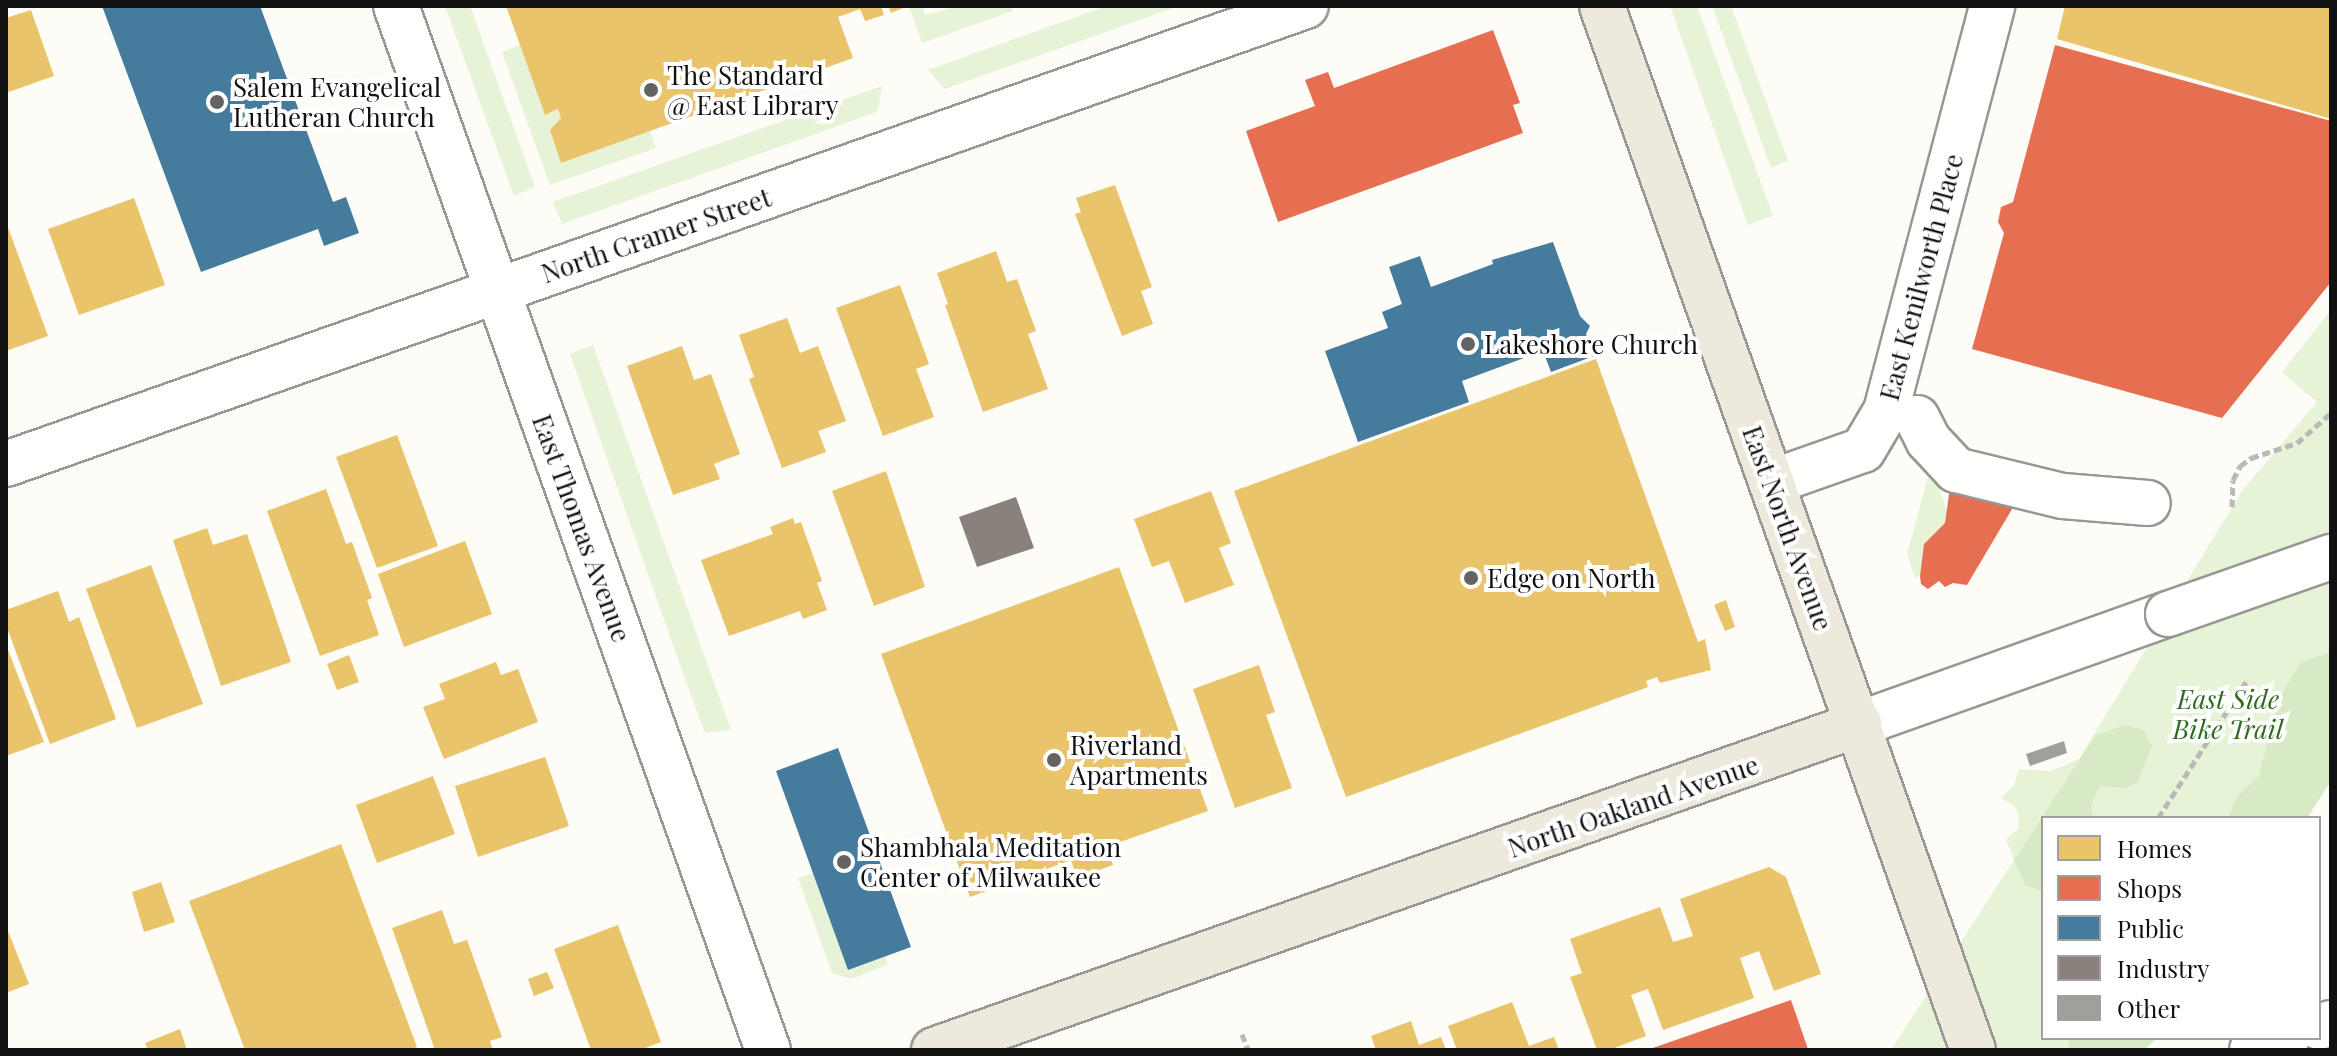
<!DOCTYPE html>
<style>
body{margin:0}
#map{position:relative;width:2337px;height:1056px;overflow:hidden;background:#fdfcf7;font-family:"Playfair Display",serif}
div>[style]{position:absolute}
.green>*{inset:0;background:#e7f3d7}
.forest>*{inset:0;background:#d8eac5}
.homes>*{inset:0;background:#e9c46a}
.shops>*{inset:0;background:#e76f51}
.public>*{inset:0;background:#457b9d}
.industry>*{inset:0;background:#8a817c}
.building>*{inset:0;background:#a19f9c}
.path>*{height:5px;margin-top:-2.5px;transform-origin:0;background:repeating-linear-gradient(90deg,#b9b9b8 0 8px,transparent 0 12px)}
.roads{filter:drop-shadow(2px 0 #979795) drop-shadow(-2px 0 #979795) drop-shadow(0 2px #979795) drop-shadow(0 -2px #979795)}
.minor>*{height:44px;margin:-22px;padding:0 22px;transform-origin:22px;border-radius:22px;background:#fffffe}
.major>*{height:44px;margin:-22px;padding:0 22px;transform-origin:22px;border-radius:22px;background:#ede9dc}
.bridges{filter:drop-shadow(2px 0 #979795) drop-shadow(-2px 0 #979795) drop-shadow(0 2px #979795) drop-shadow(0 -2px #979795)}
.minor-bridge>*{height:44px;margin:-22px;padding:0 22px;transform-origin:22px;border-radius:22px;background:#fffffe}
.dots>*{width:22px;height:22px;translate:-50% -50%;box-sizing:border-box;border:4px solid #fff;border-radius:50%}
span{translate:-50% -50%;white-space:nowrap;text-align:center;line-height:1.15;-webkit-text-stroke:8px #fff;paint-order:stroke}
.poi-label{font-size:26px;color:#111}
.left{translate:0 -50%;text-align:left}
.street-label{font-size:26px;color:#111}
.park-label{font-size:26px;color:#2f6b1f;font-style:italic}
.frame{position:absolute;inset:0;border:8px solid #111;pointer-events:none}
.legend{position:absolute;left:2041px;top:816px;width:280px;height:224px;box-sizing:border-box;background:#fff;border:2px solid #a0a0a0;margin:0;padding:10px 14px;list-style:none;font-size:24px;color:#111}
.legend li{display:flex;align-items:center;gap:16px;height:40px}
.legend b{width:40px;border:2px solid #a0a0a0}
</style>
<div id="map">
<div class="green">
<div style="clip-path:polygon(445px 6px,470px 6px,535px 187px,514px 196px)"></div>
<div style="clip-path:polygon(909px 6px,922px 6px,925px 15px,958px 6px,1011px 6px,1013px 11px,922px 43px)"></div>
<div style="clip-path:polygon(1107px 6px,1179px 6px,945px 89px,928px 70px)"></div>
<div style="clip-path:polygon(1670px 6px,1697px 6px,1773px 216px,1748px 225px)"></div>
<div style="clip-path:polygon(1712px 6px,1731px 6px,1788px 161px,1771px 168px)"></div>
<div style="clip-path:polygon(520px 45px,545px 114px,558px 109px,561px 118px,550px 130px,561px 163px,650px 131px,656px 148px,550px 185px,502px 52px)"></div>
<div style="clip-path:polygon(882px 86px,877px 112px,562px 224px,553px 202px)"></div>
<div style="clip-path:polygon(2331px 310px,2331px 781px,2307px 818px,2043px 818px,2043px 1038px,2157px 1038px,2144px 1050px,1891px 1050px,2014px 860px,2006px 839px,2018px 829px,2019px 814px,2015px 807px,2001px 798px,2014px 785px,2019px 769px,2051px 771px,2079px 759px,2242px 491px,2317px 402px,2282px 372px)"></div>
<div style="clip-path:polygon(593px 345px,731px 730px,705px 733px,684px 676px,570px 354px)"></div>
<div style="clip-path:polygon(1931px 466px,1947px 511px,1945px 523px,1924px 544px,1920px 576px,1915px 578px,1907px 554px)"></div>
<div style="clip-path:polygon(813px 873px,848px 969px,885px 956px,888px 965px,851px 979px,832px 973px,798px 878px)"></div>
</div>
<div class="forest">
<div style="clip-path:polygon(2331px 652px,2331px 781px,2307px 818px,2228px 818px,2236px 798px,2259px 776px,2279px 699px,2300px 663px)"></div>
<div style="clip-path:polygon(2125px 725px,2143px 730px,2152px 745px,2137px 783px,2125px 788px,2100px 786px,2091px 805px,2093px 818px,2043px 818px,2043px 892px,2025px 885px,2014px 860px,2095px 736px)"></div>
<div style="clip-path:polygon(2070px 1038px,2157px 1038px,2144px 1050px,2068px 1050px)"></div>
</div>
<div class="homes">
<div style="clip-path:polygon(506px 6px,881px 6px,884px 15px,865px 21px,860px 9px,838px 17px,853px 58px,561px 163px,550px 130px,561px 118px,558px 109px,545px 115px)"></div>
<div style="clip-path:polygon(888px 6px,908px 6px,891px 13px)"></div>
<div style="clip-path:polygon(2065px 6px,2331px 6px,2331px 119px,2057px 39px)"></div>
<div style="clip-path:polygon(31px 10px,54px 76px,6px 93px,6px 18px)"></div>
<div style="clip-path:polygon(1115px 185px,1152px 287px,1141px 291px,1153px 324px,1122px 336px,1075px 214px,1081px 212px,1076px 198px)"></div>
<div style="clip-path:polygon(134px 198px,165px 285px,79px 315px,48px 229px)"></div>
<div style="clip-path:polygon(6px 222px,48px 336px,6px 351px)"></div>
<div style="clip-path:polygon(996px 251px,1007px 282px,1017px 279px,1036px 331px,1028px 334px,1048px 389px,983px 412px,945px 305px,948px 304px,937px 273px)"></div>
<div style="clip-path:polygon(900px 285px,929px 364px,916px 369px,934px 417px,883px 436px,836px 308px)"></div>
<div style="clip-path:polygon(787px 318px,800px 353px,818px 346px,846px 421px,818px 431px,826px 452px,782px 468px,749px 379px,754px 377px,739px 335px)"></div>
<div style="clip-path:polygon(682px 346px,694px 380px,711px 374px,740px 454px,714px 464px,720px 479px,673px 495px,627px 366px)"></div>
<div style="clip-path:polygon(1596px 359px,1698px 642px,1705px 639px,1711px 670px,1660px 683px,1657px 677px,1646px 681px,1648px 687px,1346px 797px,1234px 491px)"></div>
<div style="clip-path:polygon(397px 435px,438px 546px,377px 568px,336px 457px)"></div>
<div style="clip-path:polygon(886px 471px,925px 587px,874px 606px,832px 491px)"></div>
<div style="clip-path:polygon(326px 489px,346px 544px,352px 542px,372px 598px,367px 600px,379px 635px,320px 656px,267px 511px)"></div>
<div style="clip-path:polygon(1211px 491px,1231px 543px,1219px 548px,1234px 585px,1185px 603px,1169px 561px,1152px 567px,1134px 519px)"></div>
<div style="clip-path:polygon(793px 518px,795px 524px,801px 522px,822px 581px,817px 583px,827px 610px,803px 619px,800px 611px,729px 636px,701px 560px,773px 534px,770px 527px)"></div>
<div style="clip-path:polygon(207px 528px,213px 545px,247px 534px,291px 662px,221px 686px,173px 540px)"></div>
<div style="clip-path:polygon(465px 541px,492px 614px,404px 647px,378px 574px)"></div>
<div style="clip-path:polygon(151px 565px,203px 704px,137px 728px,86px 589px)"></div>
<div style="clip-path:polygon(1119px 567px,1208px 811px,1106px 847px,1113px 865px,1077px 878px,1071px 860px,970px 897px,881px 654px)"></div>
<div style="clip-path:polygon(58px 591px,69px 622px,79px 617px,116px 719px,50px 744px,6px 625px,6px 610px)"></div>
<div style="clip-path:polygon(1726px 600px,1735px 627px,1725px 631px,1714px 605px)"></div>
<div style="clip-path:polygon(6px 645px,44px 742px,6px 756px)"></div>
<div style="clip-path:polygon(349px 655px,359px 682px,337px 690px,327px 664px)"></div>
<div style="clip-path:polygon(496px 662px,501px 675px,518px 669px,538px 722px,444px 759px,423px 707px,445px 699px,439px 684px)"></div>
<div style="clip-path:polygon(1259px 665px,1275px 712px,1266px 715px,1292px 788px,1235px 808px,1193px 689px)"></div>
<div style="clip-path:polygon(545px 757px,569px 826px,478px 857px,455px 786px)"></div>
<div style="clip-path:polygon(433px 776px,455px 834px,377px 863px,356px 805px)"></div>
<div style="clip-path:polygon(341px 844px,417px 1047px,409px 1050px,245px 1050px,189px 901px)"></div>
<div style="clip-path:polygon(1769px 867px,1786px 877px,1821px 974px,1774px 991px,1759px 951px,1740px 958px,1754px 998px,1663px 1030px,1648px 989px,1631px 995px,1646px 1036px,1609px 1050px,1597px 1050px,1570px 977px,1582px 973px,1570px 939px,1660px 907px,1673px 942px,1693px 936px,1680px 899px)"></div>
<div style="clip-path:polygon(161px 882px,175px 922px,144px 932px,132px 892px)"></div>
<div style="clip-path:polygon(442px 910px,454px 944px,467px 940px,502px 1037px,490px 1041px,493px 1050px,435px 1050px,392px 928px)"></div>
<div style="clip-path:polygon(618px 925px,661px 1042px,640px 1050px,591px 1050px,554px 949px)"></div>
<div style="clip-path:polygon(6px 926px,29px 984px,6px 993px)"></div>
<div style="clip-path:polygon(547px 972px,554px 988px,534px 996px,528px 979px)"></div>
<div style="clip-path:polygon(1512px 1002px,1529px 1046px,1554px 1037px,1559px 1050px,1457px 1050px,1448px 1026px)"></div>
<div style="clip-path:polygon(1411px 1021px,1419px 1045px,1441px 1037px,1446px 1050px,1376px 1050px,1371px 1036px)"></div>
<div style="clip-path:polygon(180px 1029px,187px 1050px,148px 1050px,145px 1043px)"></div>
</div>
<div class="shops">
<div style="clip-path:polygon(1493px 30px,1520px 103px,1513px 105px,1523px 133px,1278px 222px,1246px 131px,1315px 106px,1305px 80px,1328px 72px,1334px 88px)"></div>
<div style="clip-path:polygon(2055px 45px,2331px 121px,2331px 282px,2222px 418px,1972px 349px,2004px 233px,1998px 222px,2001px 207px,2013px 202px)"></div>
<div style="clip-path:polygon(1950px 487px,2018px 499px,1967px 585px,1953px 583px,1945px 587px,1939px 581px,1928px 589px,1921px 584px,1920px 576px,1924px 544px,1945px 523px)"></div>
<div style="clip-path:polygon(1791px 1000px,1808px 1049px,1647px 1050px)"></div>
</div>
<div class="public">
<div style="clip-path:polygon(102px 6px,260px 6px,333px 202px,346px 197px,359px 233px,324px 246px,318px 229px,201px 272px)"></div>
<div style="clip-path:polygon(1553px 242px,1580px 316px,1590px 326px,1586px 334px,1594px 356px,1551px 372px,1543px 351px,1462px 381px,1469px 402px,1358px 442px,1325px 351px,1388px 328px,1382px 312px,1402px 304px,1389px 267px,1420px 256px,1431px 287px,1493px 264px,1492px 260px)"></div>
<div style="clip-path:polygon(838px 748px,911px 947px,848px 970px,776px 771px)"></div>
</div>
<div class="industry">
<div style="clip-path:polygon(1016px 497px,1034px 548px,977px 567px,959px 517px)"></div>
</div>
<div class="building">
<div style="clip-path:polygon(2064px 741px,2067px 753px,2030px 766px,2026px 754px)"></div>
</div>
<div class="path">
<div style="left:2232px;top:507px;width:27px;rotate:-88deg"></div>
<div style="left:2233px;top:480px;width:16px;rotate:-63deg"></div>
<div style="left:2240px;top:466px;width:14px;rotate:-36deg"></div>
<div style="left:2251px;top:458px;width:48px;rotate:-18.1deg"></div>
<div style="left:2297px;top:443px;width:45px;rotate:-41.4deg"></div>
<div style="left:2158px;top:818px;width:162px;rotate:-57.1deg"></div>
<div style="left:1242px;top:1034px;width:17px;rotate:69deg"></div>
</div>
<div class="roads">
<div class="minor">
<div style="left:396px;top:6px;width:1108px;rotate:70.39deg"></div>
<div style="left:1917px;top:418px;width:25px;rotate:63deg"></div>
<div style="left:1928px;top:440px;width:41px;rotate:47deg"></div>
<div style="left:1956px;top:470px;width:110px;rotate:13.7deg"></div>
<div style="left:2063px;top:496px;width:85px;rotate:4.7deg"></div>
<div style="left:6px;top:464px;width:1378px;rotate:-19.41deg"></div>
<div style="left:1772px;top:482px;width:96px;rotate:-19.4deg"></div>
<div style="left:1863px;top:450px;width:45px;rotate:-59.5deg"></div>
<div style="left:1886px;top:411px;width:419px;rotate:-75.3deg"></div>
<div style="left:1859px;top:724px;width:328px;rotate:-19.6deg"></div>
<div style="left:2319px;top:1027px;width:13px;rotate:-18deg"></div>
<div style="left:2252px;top:1050px;width:37px;rotate:-19deg"></div>
</div>
<div class="major">
<div style="left:1602px;top:6px;width:1108px;rotate:70.44deg"></div>
<div style="left:934px;top:1050px;width:981px;rotate:-19.41deg"></div>
</div>
</div>
<div class="bridges">
<div class="minor-bridge">
<div style="left:2168px;top:614px;width:173px;rotate:-19.3deg"></div>
</div>
</div>
<div class="dots">
<div style="left:651px;top:90px;background:#646362"></div>
<div style="left:217px;top:102px;background:#646362"></div>
<div style="left:1468px;top:344px;background:#646362"></div>
<div style="left:1471px;top:578px;background:#646362"></div>
<div style="left:1054px;top:760px;background:#646362"></div>
<div style="left:844px;top:862px;background:#646362"></div>
</div>
<div class="poi-label">
<span class="left" style="left:667px;top:90px">The Standard<br>@ East Library</span>
<span class="left" style="left:233px;top:102px">Salem Evangelical<br>Lutheran Church</span>
<span class="left" style="left:1484px;top:344px">Lakeshore Church</span>
<span class="left" style="left:1487px;top:578px">Edge on North</span>
<span class="left" style="left:1070px;top:760px">Riverland<br>Apartments</span>
<span class="left" style="left:860px;top:862px">Shambhala Meditation<br>Center of Milwaukee</span>
</div>
<div class="street-label">
<span style="left:656px;top:235px;rotate:-19deg">North Cramer Street</span>
<span style="left:1921px;top:277px;rotate:-75deg">East Kenilworth Place</span>
<span style="left:582px;top:528px;rotate:70deg">East Thomas Avenue</span>
<span style="left:1788px;top:528px;rotate:70deg">East North Avenue</span>
<span style="left:1633px;top:806px;rotate:-19deg">North Oakland Avenue</span>
</div>
<div class="park-label">
<span style="left:2228px;top:714px">East Side<br>Bike Trail</span>
</div>
<div class="frame"></div>
<ul class="legend">
<li><b style="height:22px;background:#e9c46a"></b>Homes</li>
<li><b style="height:22px;background:#e76f51"></b>Shops</li>
<li><b style="height:22px;background:#457b9d"></b>Public</li>
<li><b style="height:22px;background:#8a817c"></b>Industry</li>
<li><b style="height:22px;background:#a19f9c"></b>Other</li>
</ul>
</div>
